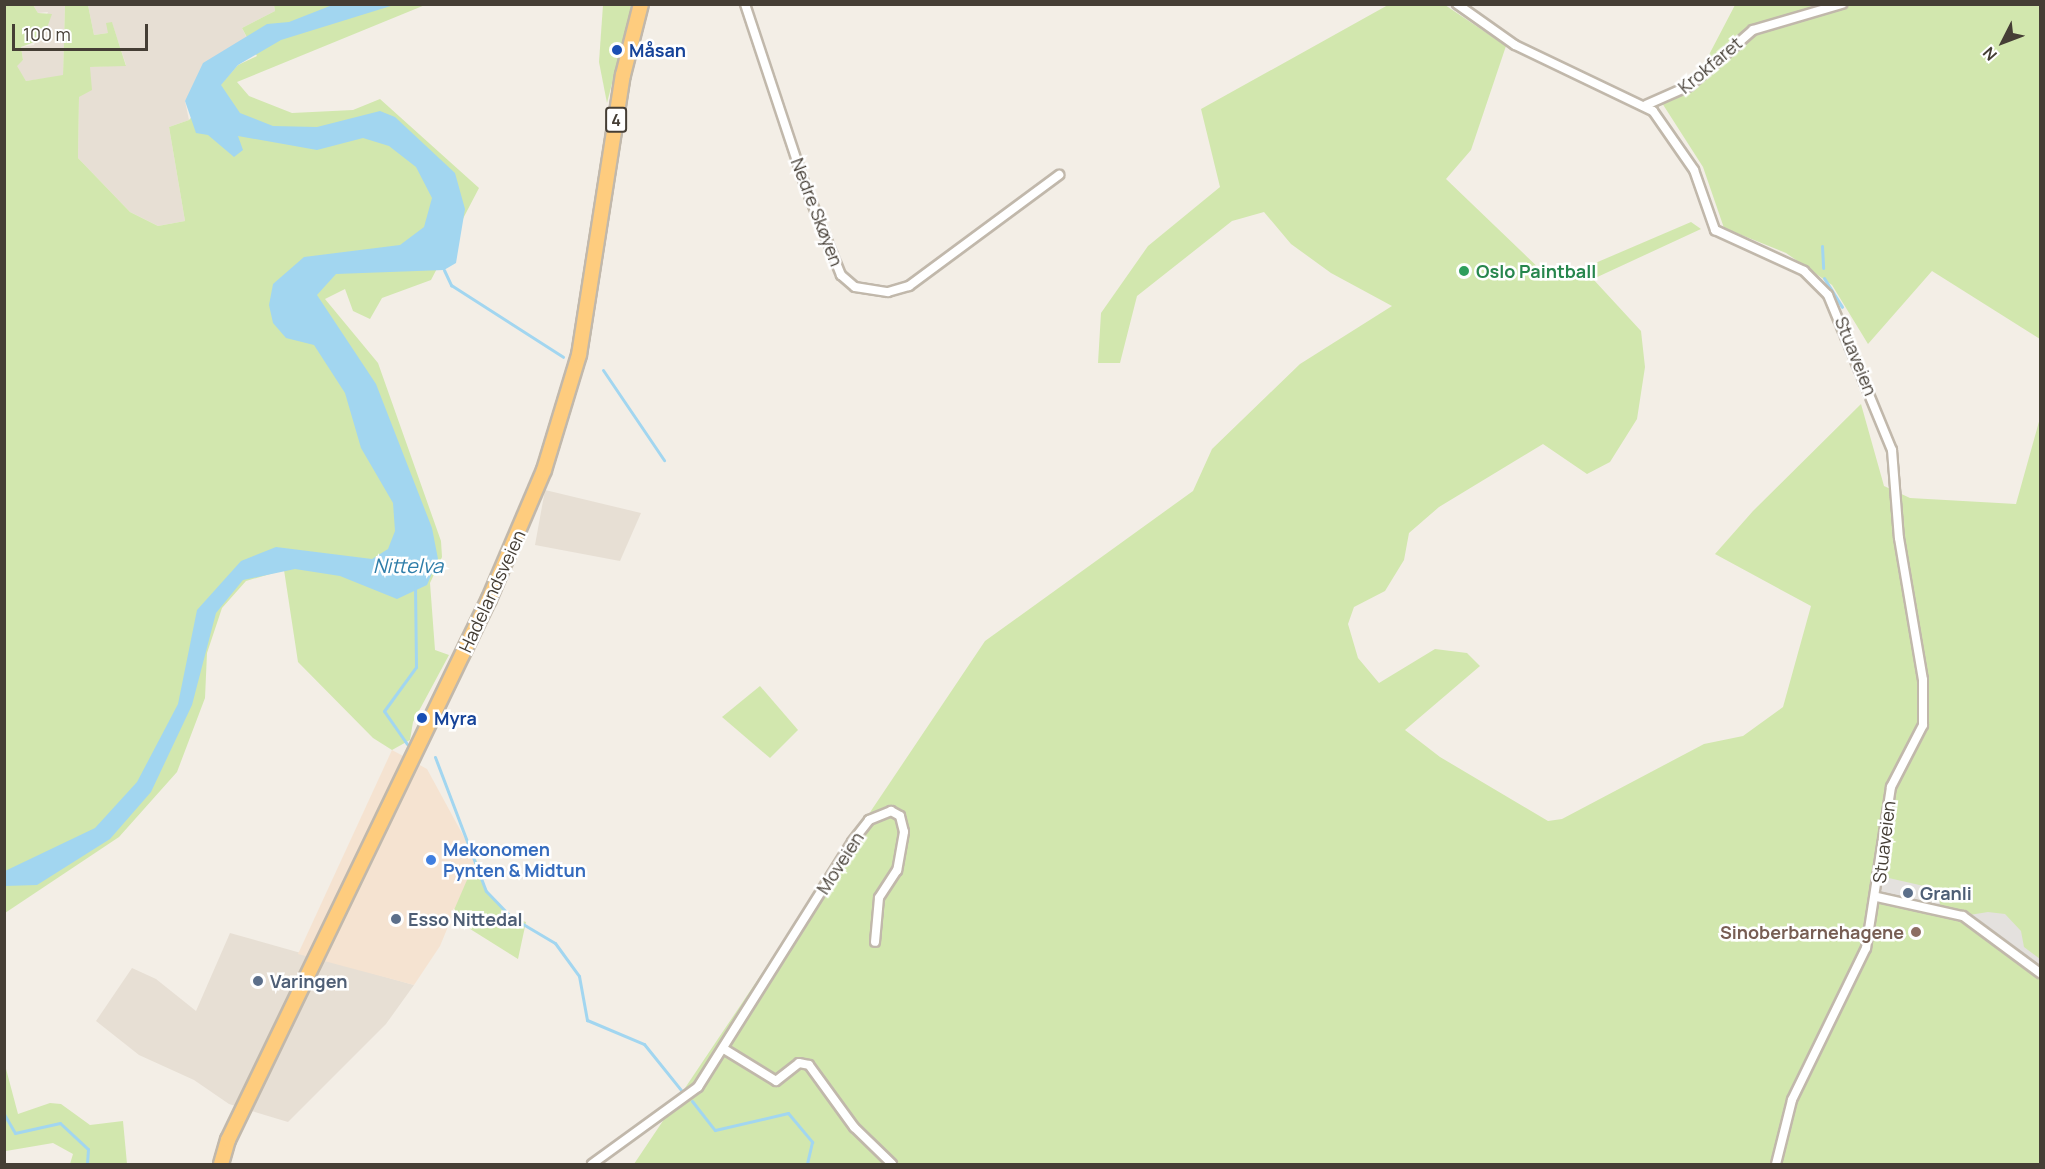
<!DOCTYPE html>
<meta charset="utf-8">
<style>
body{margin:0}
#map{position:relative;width:2045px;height:1169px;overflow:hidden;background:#f3eee6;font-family:Manrope,sans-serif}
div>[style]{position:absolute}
.residential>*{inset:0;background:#e7dfd4}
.commercial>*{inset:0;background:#f5e3d1}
.green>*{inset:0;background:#d2e7ae}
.parking>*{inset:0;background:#e4e1de}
.water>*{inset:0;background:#a2d6f0}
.stream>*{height:3px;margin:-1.5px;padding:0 1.5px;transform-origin:1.5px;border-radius:1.5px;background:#a2d6f0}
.roads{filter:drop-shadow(2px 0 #c1b8ab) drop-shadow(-2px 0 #c1b8ab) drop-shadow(0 2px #c1b8ab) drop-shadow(0 -2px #c1b8ab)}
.minor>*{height:8px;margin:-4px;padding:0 4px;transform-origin:4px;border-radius:4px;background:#fff}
.trunk>*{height:14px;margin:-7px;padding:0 7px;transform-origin:7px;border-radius:7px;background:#fecc7e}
.dots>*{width:16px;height:16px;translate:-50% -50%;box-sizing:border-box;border:3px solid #fff;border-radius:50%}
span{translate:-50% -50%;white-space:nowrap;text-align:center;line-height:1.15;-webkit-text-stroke:5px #fff;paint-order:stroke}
.shield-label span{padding:2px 4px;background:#fff;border:2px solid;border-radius:4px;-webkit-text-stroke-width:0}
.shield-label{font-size:16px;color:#453e35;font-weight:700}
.transit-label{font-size:18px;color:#164399;font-weight:700}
.left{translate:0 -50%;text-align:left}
.street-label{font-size:18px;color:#453e35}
.leisure-label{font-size:18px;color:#27864d;font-weight:700}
.shop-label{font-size:18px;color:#366cbe;font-weight:700}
.service-label{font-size:18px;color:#4e5e75;font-weight:700}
.education-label{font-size:18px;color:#785e54;font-weight:700}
.right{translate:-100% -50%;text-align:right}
.water-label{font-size:20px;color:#2e7da9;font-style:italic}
.frame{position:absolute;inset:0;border:6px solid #453e35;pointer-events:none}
.north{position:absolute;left:1973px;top:12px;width:60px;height:60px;-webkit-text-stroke:4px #fff;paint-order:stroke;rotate:228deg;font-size:16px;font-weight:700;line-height:24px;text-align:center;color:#453e35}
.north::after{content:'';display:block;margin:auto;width:21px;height:27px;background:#453e35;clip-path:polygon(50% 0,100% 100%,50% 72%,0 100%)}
.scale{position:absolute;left:12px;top:24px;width:136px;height:27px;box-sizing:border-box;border:3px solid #453e35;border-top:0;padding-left:8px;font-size:18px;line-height:21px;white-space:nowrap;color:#453e35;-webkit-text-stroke:4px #fff;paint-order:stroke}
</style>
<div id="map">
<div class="residential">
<div style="clip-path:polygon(33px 5px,65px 5px,63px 76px,26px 81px,16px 66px,23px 60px,21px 47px,34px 45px,48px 12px,38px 13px)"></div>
<div style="clip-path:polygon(88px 5px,274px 5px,275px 11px,242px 28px,247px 38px,222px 52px,185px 101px,189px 120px,169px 127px,185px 221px,158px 226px,130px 212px,78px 158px,79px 97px,90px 67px,126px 65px,112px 23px,108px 33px,94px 35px)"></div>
<div style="clip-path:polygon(545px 490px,641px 513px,620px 561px,535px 545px)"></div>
<div style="clip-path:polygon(230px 933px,414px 985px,386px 1024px,288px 1122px,229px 1104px,194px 1080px,139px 1055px,96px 1021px,132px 968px,156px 979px,196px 1011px)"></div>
</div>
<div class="commercial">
<div style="clip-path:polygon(392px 750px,427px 769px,476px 859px,440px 946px,414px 985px,298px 954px)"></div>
</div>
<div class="green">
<div style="clip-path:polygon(4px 5px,33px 5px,38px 13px,52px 14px,43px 39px,21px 47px,23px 60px,17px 66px,26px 81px,63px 75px,65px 5px,88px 5px,94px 35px,108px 33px,106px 23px,112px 22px,126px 66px,90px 67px,92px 90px,79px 97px,78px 158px,130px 212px,158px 226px,185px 221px,169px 127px,189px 120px,238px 65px,257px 56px,242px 28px,275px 11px,274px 5px,425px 5px,237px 82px,249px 96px,292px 113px,353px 110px,380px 99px,479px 188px,431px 280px,382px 298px,370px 319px,353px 311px,345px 289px,325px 299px,378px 363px,441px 541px,442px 557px,430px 583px,435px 650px,449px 655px,413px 722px,410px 740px,392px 750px,373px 738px,298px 662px,284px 570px,246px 581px,222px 608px,207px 653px,205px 698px,177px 772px,119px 837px,5px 913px)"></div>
<div style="clip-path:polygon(603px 5px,632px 5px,607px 103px,599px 62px)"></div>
<div style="clip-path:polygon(1388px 5px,1445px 5px,1506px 46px,1471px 150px,1446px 179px,1546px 275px,1586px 267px,1691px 222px,1701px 229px,1593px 279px,1641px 331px,1645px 367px,1637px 419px,1610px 462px,1587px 474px,1543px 444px,1439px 507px,1409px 533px,1404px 560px,1385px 591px,1354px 607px,1348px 624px,1358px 658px,1379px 683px,1435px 649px,1467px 653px,1480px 666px,1405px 730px,1440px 757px,1548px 821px,1562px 819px,1704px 744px,1743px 736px,1783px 707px,1811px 606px,1715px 554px,1753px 511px,1861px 404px,1884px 486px,1910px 498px,2016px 504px,2040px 418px,2040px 1164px,634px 1164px,985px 641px,1193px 491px,1212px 449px,1300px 364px,1392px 306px,1331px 273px,1291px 244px,1264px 212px,1232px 221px,1137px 296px,1120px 363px,1098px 363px,1101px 313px,1148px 246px,1220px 187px,1201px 109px)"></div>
<div style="clip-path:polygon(1735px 5px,2040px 5px,2040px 339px,1932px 271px,1868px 344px,1832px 285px,1786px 253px,1724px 228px,1703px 167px,1662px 103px,1700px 72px)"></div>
<div style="clip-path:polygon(760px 686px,798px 730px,770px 758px,722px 717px)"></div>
<div style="clip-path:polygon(476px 859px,486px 891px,511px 917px,526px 922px,518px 959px,451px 917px)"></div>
<div style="clip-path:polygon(5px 1065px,18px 1114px,50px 1103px,61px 1104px,90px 1125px,123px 1121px,127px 1164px,70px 1164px,73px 1154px,53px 1143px,6px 1151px)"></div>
</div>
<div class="parking">
<div style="clip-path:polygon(1880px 876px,1937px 889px,1941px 909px,1877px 897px)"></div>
<div style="clip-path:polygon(1988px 912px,2005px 914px,2021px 931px,2024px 947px,2040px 959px,2040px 973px,1963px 916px)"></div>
</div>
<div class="water">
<div style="clip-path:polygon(335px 4px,394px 5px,281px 40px,238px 65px,221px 85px,240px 113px,273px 126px,317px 127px,380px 111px,395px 117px,455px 173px,465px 209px,456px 263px,444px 270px,336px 274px,317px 295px,376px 384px,432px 528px,438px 559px,427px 585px,397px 599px,340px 576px,295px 569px,243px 580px,216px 613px,192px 705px,151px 792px,110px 839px,37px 885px,5px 886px,5px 871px,95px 828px,137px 782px,178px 704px,197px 610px,241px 561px,276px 547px,372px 559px,388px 549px,395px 531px,393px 503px,361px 448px,345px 393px,314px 345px,286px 338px,273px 323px,269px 305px,273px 284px,304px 257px,400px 245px,424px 227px,432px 198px,416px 167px,389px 146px,363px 138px,317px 150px,238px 136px,243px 150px,234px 157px,208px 135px,196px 133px,185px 101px,203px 63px,267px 24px,289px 22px)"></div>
</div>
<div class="stream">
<div style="left:1822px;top:246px;width:22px;rotate:87deg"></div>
<div style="left:444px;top:270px;width:17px;rotate:65deg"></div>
<div style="left:451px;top:285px;width:133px;rotate:32.7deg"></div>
<div style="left:1824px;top:278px;width:34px;rotate:58deg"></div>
<div style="left:603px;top:370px;width:109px;rotate:55.9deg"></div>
<div style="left:407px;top:744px;width:40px;rotate:-124.9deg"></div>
<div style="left:384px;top:711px;width:54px;rotate:-54deg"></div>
<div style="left:416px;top:667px;width:81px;rotate:-90.7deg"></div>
<div style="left:435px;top:757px;width:143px;rotate:69.2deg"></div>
<div style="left:486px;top:891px;width:36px;rotate:46deg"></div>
<div style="left:511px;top:917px;width:51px;rotate:30.6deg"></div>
<div style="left:555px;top:943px;width:41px;rotate:54deg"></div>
<div style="left:579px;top:976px;width:45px;rotate:79.7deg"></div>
<div style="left:587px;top:1020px;width:62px;rotate:22.8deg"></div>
<div style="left:644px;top:1044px;width:65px;rotate:51.2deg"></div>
<div style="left:692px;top:1101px;width:37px;rotate:52deg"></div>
<div style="left:715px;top:1130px;width:75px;rotate:-13.1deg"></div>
<div style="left:788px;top:1113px;width:38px;rotate:50deg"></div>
<div style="left:812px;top:1142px;width:23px;rotate:103deg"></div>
<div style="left:4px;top:1114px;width:22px;rotate:60deg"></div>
<div style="left:15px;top:1133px;width:46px;rotate:-12.5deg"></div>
<div style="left:60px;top:1123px;width:38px;rotate:43deg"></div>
<div style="left:88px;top:1149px;width:15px;rotate:94deg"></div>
</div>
<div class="roads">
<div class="minor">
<div style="left:745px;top:4px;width:194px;rotate:71.7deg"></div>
<div style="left:806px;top:188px;width:94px;rotate:68.1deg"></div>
<div style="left:841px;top:275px;width:18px;rotate:41deg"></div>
<div style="left:855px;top:287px;width:33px;rotate:9deg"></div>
<div style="left:888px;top:292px;width:22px;rotate:-16deg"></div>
<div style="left:909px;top:286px;width:187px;rotate:-36.5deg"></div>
<div style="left:1457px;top:4px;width:71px;rotate:35.3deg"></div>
<div style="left:1515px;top:45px;width:153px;rotate:25.6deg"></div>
<div style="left:1653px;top:111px;width:72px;rotate:55.2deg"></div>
<div style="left:1694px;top:170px;width:64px;rotate:70.7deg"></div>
<div style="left:1715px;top:230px;width:98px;rotate:24.7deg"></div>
<div style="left:1804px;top:271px;width:34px;rotate:45deg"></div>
<div style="left:1828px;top:295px;width:168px;rotate:67.6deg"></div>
<div style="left:1892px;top:450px;width:88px;rotate:85.5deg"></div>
<div style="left:1899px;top:538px;width:144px;rotate:80.4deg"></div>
<div style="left:1923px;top:680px;width:45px;rotate:90deg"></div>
<div style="left:1923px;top:725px;width:70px;rotate:117.3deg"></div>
<div style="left:1891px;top:787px;width:163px;rotate:98.8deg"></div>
<div style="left:1866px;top:948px;width:169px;rotate:116deg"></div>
<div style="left:1792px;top:1100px;width:66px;rotate:104deg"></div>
<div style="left:1646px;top:105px;width:47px;rotate:-23.8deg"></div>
<div style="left:1689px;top:86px;width:85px;rotate:-41.2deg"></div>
<div style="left:1753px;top:30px;width:93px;rotate:-16.3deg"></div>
<div style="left:1877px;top:897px;width:88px;rotate:12.5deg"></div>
<div style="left:1963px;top:916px;width:96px;rotate:36.5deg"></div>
<div style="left:724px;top:1049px;width:61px;rotate:31.6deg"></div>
<div style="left:776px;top:1081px;width:29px;rotate:-38deg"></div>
<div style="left:799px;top:1063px;width:10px;rotate:11deg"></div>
<div style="left:809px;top:1065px;width:77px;rotate:54deg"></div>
<div style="left:854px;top:1127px;width:53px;rotate:44.2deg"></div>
<div style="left:592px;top:1164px;width:131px;rotate:-36deg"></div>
<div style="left:698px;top:1087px;width:289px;rotate:-57.8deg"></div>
<div style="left:852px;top:842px;width:28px;rotate:-52deg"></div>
<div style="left:869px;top:820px;width:24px;rotate:-22deg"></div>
<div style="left:891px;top:811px;width:10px;rotate:29deg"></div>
<div style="left:900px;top:816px;width:16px;rotate:76deg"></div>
<div style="left:904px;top:832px;width:39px;rotate:100deg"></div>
<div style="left:897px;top:870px;width:33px;rotate:123deg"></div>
<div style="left:879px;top:898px;width:44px;rotate:95.2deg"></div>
</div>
<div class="trunk">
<div style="left:221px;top:1164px;width:25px;rotate:-74deg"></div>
<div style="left:228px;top:1140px;width:601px;rotate:-64.25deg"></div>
<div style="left:489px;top:599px;width:140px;rotate:-66.9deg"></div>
<div style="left:544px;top:470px;width:120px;rotate:-73.1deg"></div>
<div style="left:579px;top:355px;width:283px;rotate:-81.1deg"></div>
<div style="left:623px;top:75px;width:73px;rotate:-75.8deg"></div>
</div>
</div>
<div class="dots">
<div style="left:617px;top:50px;background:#1a4fb4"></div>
<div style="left:1464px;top:271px;background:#2e9e5b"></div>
<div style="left:422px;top:718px;background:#1a4fb4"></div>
<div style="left:431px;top:860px;background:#3f7fe0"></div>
<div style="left:1908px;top:893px;background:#5c6f8a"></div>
<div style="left:396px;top:919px;background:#5c6f8a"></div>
<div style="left:1916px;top:932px;background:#8d6e63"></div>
<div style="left:258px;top:981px;background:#5c6f8a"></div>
</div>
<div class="shield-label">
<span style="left:616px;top:120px">4</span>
</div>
<div class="transit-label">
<span class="left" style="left:629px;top:50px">Måsan</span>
<span class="left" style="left:434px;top:718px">Myra</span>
</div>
<div class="street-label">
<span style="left:1710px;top:65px;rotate:-40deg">Krokfaret</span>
<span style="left:817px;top:212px;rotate:69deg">Nedre Skøyen</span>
<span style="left:1856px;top:356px;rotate:68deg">Stuaveien</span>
<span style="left:492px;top:591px;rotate:-65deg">Hadelandsveien</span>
<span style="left:1884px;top:842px;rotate:-83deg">Stuaveien</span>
<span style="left:840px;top:863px;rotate:-57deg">Moveien</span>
</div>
<div class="leisure-label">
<span class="left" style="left:1476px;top:271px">Oslo Paintball</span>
</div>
<div class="shop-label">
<span class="left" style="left:443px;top:860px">Mekonomen<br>Pynten &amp; Midtun</span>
</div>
<div class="service-label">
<span class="left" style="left:1920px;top:893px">Granli</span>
<span class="left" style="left:408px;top:919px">Esso Nittedal</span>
<span class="left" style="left:270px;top:981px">Varingen</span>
</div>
<div class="education-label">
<span class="right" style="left:1904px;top:932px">Sinoberbarnehagene</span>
</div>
<div class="water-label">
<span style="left:408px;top:565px">Nittelva</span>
</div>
<div class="frame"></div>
<div class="north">N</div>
<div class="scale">100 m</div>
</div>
